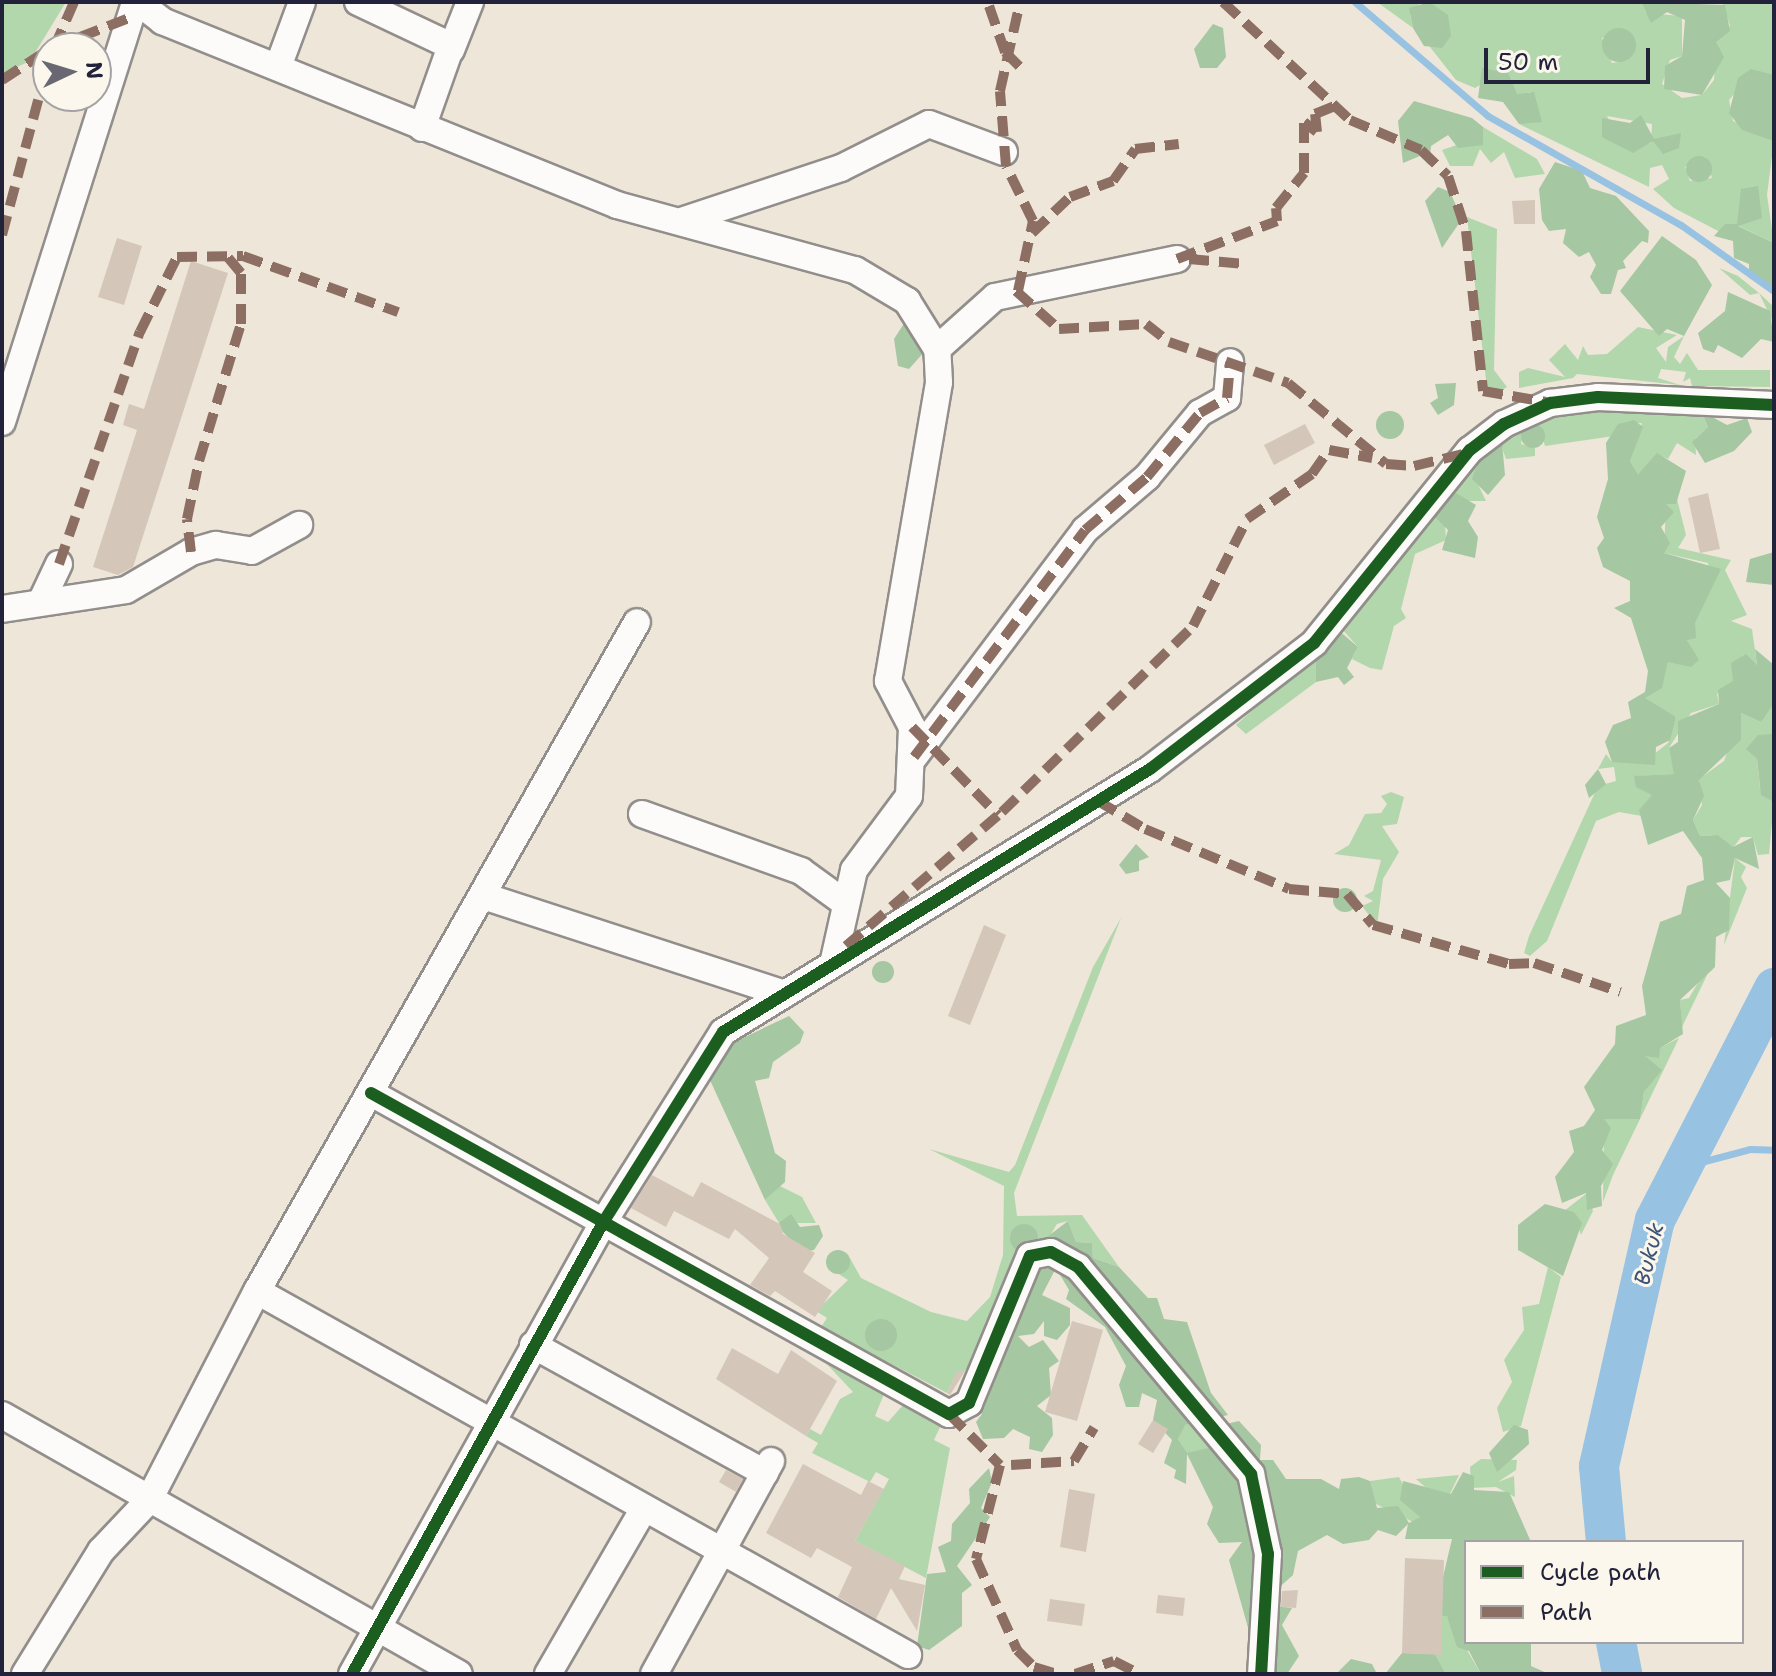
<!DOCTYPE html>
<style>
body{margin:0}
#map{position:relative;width:1776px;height:1676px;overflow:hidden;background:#eee6d9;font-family:"Shantell Sans",sans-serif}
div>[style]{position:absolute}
.green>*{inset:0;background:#b3d7ac}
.forest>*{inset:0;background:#a5c7a1}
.round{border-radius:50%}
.stream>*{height:7px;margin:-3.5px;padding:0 3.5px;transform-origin:3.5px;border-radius:3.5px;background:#97c2e2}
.river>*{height:40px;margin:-20px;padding:0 20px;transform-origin:20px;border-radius:20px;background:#97c2e2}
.building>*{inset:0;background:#d4c7b9}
.roads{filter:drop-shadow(2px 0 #928e8b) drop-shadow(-2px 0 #928e8b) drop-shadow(0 2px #928e8b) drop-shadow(0 -2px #928e8b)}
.minor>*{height:26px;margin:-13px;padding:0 13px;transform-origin:13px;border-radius:13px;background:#fcfbf9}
.quiet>*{height:10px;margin-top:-5px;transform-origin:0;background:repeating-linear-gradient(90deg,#8d6e63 0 20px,transparent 0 30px)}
.cycleway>*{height:12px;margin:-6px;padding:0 6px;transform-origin:6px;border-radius:6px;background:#1b5e20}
span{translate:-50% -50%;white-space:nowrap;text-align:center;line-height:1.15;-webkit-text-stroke:6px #fbf7ec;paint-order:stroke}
.water-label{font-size:22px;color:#3e5477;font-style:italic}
.frame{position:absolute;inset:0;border:4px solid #22223b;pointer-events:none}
.legend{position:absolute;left:1464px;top:1540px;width:280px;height:104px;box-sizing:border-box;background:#fbf7ec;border:2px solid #a4a2a5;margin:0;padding:10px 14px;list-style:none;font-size:24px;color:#22223b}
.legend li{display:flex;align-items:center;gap:16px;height:40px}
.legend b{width:40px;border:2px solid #a4a2a5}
.north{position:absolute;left:32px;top:32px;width:80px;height:80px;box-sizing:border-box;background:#fbf7ec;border:2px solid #a4a2a5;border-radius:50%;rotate:86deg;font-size:22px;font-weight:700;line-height:32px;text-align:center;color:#22223b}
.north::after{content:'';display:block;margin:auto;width:28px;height:36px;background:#696772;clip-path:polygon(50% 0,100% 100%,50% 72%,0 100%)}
.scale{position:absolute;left:1484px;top:48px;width:166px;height:36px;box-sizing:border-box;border:4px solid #22223b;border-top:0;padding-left:10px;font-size:24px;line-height:28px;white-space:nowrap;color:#22223b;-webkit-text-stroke:6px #fbf7ec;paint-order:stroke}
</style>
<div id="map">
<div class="green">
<div style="clip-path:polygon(2px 2px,66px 2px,30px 61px,4px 73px)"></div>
<div style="clip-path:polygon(1377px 2px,1421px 2px,1410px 14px,1413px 28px)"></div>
<div style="clip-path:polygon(evenodd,1429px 2px,1641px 2px,1646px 13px,1682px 16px,1682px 56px,1670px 60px,1662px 84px,1682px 98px,1702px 95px,1714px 80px,1716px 42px,1730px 26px,1722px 2px,1774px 2px,1774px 75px,1748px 78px,1729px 100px,1733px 121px,1774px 141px,1767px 195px,1774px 243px,1737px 225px,1720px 232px,1674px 208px,1653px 189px,1669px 179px,1662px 165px,1650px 168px,1649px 187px,1519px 124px,1534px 105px,1531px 92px,1517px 95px,1496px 75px,1475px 88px,1456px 80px,1430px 47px,1443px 38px,1429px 2px,1623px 30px,1619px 62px,1612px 63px,1602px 38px,1623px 30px,1429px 2px,1607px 116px,1652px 124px,1651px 143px,1624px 145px,1607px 116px,1429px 2px,1705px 157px,1712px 178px,1690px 181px,1685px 167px,1705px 157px)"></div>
<div style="clip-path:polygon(1483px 127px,1537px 159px,1545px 174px,1515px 178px,1504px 152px,1491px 163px,1480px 149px,1473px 166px,1450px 166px,1442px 150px,1480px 137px)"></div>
<div style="clip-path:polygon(1467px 217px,1497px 229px,1494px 370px,1507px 387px,1500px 391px,1487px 388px)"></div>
<div style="clip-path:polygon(1719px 268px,1738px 276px,1759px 293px,1774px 307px,1774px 324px,1759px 293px,1750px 295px)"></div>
<div style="clip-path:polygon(1638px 327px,1677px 335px,1656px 348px,1666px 362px,1668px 347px,1684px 336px,1674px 357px,1680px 364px,1687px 353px,1698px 370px,1770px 370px,1770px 387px,1692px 386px,1690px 378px,1683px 382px,1686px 372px,1661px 369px,1658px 378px,1680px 385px,1577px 374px,1573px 378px,1519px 388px,1519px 372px,1528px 368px,1565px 377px,1549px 360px,1565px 344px,1578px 360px,1583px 346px,1588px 355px,1607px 354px)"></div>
<div style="clip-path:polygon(1655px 410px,1701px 411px,1708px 427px,1695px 439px,1696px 455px,1677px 443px,1668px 459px,1657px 454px,1638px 474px,1630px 461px,1642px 423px,1618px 424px,1614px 436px,1545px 446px,1538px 424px,1568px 413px)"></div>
<div style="clip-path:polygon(1524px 427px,1521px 444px,1535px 448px,1535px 456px,1506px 459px,1500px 442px)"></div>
<div style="clip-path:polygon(1477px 466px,1474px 476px,1486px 501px,1444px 501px)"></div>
<div style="clip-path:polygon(1677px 499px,1686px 535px,1678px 548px,1731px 560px,1725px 570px,1747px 615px,1731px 621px,1752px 629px,1757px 665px,1743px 655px,1734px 681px,1717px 694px,1719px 704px,1691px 713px,1669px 748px,1675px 774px,1639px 776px,1653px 795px,1642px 816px,1619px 812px,1596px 821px,1547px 941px,1530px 956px,1524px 953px,1529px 936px,1598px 786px,1616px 781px,1614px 767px,1598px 769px,1606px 754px,1612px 762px,1644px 762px,1668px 743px,1676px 717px,1648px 706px,1645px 698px,1662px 685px,1668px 662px,1697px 659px,1687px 640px,1711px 582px,1708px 563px,1664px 553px,1666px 504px)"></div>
<div style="clip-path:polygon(1433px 515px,1445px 524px,1446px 540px,1415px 554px,1401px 609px,1406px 618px,1394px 626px,1382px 670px,1370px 668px,1352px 659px,1358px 647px,1342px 629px)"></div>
<div style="clip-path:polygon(1330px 641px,1316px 660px,1316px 682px,1246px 734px,1236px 725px)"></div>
<div style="clip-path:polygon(1768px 702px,1774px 703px,1774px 734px,1747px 749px,1757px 759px,1760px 788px,1774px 801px,1769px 854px,1758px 855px,1753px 837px,1741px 837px,1733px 848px,1718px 835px,1700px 836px,1693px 820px,1702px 805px,1699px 779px,1724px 761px,1741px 713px,1761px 722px)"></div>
<div style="clip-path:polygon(1391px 792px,1404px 797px,1397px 824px,1382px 826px,1399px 852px,1383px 879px,1377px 926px,1362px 906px,1373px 901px,1364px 896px,1373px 891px,1381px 860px,1334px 854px,1349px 845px,1365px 814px,1381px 813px,1387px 804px,1381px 796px)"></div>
<div style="clip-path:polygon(1735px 858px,1746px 867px,1741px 877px,1747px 888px,1724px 945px)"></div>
<div style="clip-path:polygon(1121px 918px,1014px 1193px,1017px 1216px,1082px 1215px,1119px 1267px,1093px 1258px,1092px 1243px,1076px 1242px,1068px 1221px,1057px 1224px,971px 1368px,956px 1374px,947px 1393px,821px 1327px,827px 1318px,816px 1311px,848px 1280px,834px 1271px,849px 1258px,846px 1251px,861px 1278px,931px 1312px,967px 1321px,990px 1297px,1003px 1255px,1004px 1186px,929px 1149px,1009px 1172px,1015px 1165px,1093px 967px)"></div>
<div style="clip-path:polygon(1713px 970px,1708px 973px,1682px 1027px,1680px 1000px,1689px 998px,1703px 974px)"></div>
<div style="clip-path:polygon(1679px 1038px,1613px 1175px,1603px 1202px,1604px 1119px,1640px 1119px,1644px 1092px,1658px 1073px,1644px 1056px)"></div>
<div style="clip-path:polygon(780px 1186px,802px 1197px,816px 1223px,779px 1223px,765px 1200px)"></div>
<div style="clip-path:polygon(1587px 1193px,1593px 1211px,1581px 1235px,1574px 1212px,1564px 1211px)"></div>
<div style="clip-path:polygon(1548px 1267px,1561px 1277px,1521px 1426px,1503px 1432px,1497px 1408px,1512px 1382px,1504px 1360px,1524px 1330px,1522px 1307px,1539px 1304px)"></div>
<div style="clip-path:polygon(823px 1360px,884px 1394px,875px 1416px,888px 1422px,904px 1404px,941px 1425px,934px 1440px,950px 1448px,926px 1578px,855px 1541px,889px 1479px,876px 1472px,870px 1482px,812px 1453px,818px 1443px,806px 1436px,810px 1429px,821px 1435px,840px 1399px,853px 1392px)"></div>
<div style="clip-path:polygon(1222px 1416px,1212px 1447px,1187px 1454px,1178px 1439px,1184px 1425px)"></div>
<div style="clip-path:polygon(1481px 1459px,1517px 1460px,1516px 1470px,1498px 1482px,1514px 1476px,1515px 1497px,1496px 1487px,1471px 1488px,1470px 1467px)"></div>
<div style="clip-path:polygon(1459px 1475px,1450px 1494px,1431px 1492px,1416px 1479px)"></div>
<div style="clip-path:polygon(1399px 1477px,1420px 1517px,1415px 1523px,1370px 1501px,1370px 1481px)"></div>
<div style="clip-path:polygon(1442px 1616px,1447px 1616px,1481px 1674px,1446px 1674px,1435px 1654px)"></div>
</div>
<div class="forest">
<div style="clip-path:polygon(1429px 2px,1448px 15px,1451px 36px,1442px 48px,1424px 46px,1413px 28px,1409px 8px)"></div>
<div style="clip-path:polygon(1641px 2px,1725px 5px,1730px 31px,1716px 42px,1724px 57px,1702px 95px,1664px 89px,1665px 66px,1682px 56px,1685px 20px,1667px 12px,1651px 23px)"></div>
<div style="clip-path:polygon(1213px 24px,1223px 28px,1226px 57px,1217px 68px,1200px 68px,1194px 49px)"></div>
<div class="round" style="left:1602px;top:28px;width:34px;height:34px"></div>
<div style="clip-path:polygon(1482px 68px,1508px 73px,1517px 94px,1534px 92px,1542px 122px,1519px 124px,1503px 102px,1478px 98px)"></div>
<div style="clip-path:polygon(1751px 69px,1774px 75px,1774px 141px,1742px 130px,1729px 113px,1738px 78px)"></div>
<div style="clip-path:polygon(1414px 101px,1472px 118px,1483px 127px,1483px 145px,1458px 148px,1448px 135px,1431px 146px,1429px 165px,1420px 156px,1403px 163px,1398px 121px)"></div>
<div style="clip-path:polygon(1641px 115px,1654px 139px,1681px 133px,1679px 148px,1663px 154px,1653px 141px,1633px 153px,1602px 137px,1602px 118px,1630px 123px)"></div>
<div class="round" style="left:1686px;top:156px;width:26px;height:26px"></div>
<div style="clip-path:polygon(1555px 162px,1582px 171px,1590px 188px,1616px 196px,1649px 231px,1648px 243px,1642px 241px,1623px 261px,1626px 268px,1618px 270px,1611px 294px,1601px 294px,1590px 277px,1596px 265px,1589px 252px,1579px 257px,1563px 243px,1566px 229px,1549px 231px,1542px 220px,1539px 189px)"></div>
<div style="clip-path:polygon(1758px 186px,1762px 218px,1738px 226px,1774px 243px,1774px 288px,1749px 278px,1749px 264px,1734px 258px,1733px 241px,1714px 236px,1725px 224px,1737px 224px,1741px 189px)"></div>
<div style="clip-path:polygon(1438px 187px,1450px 192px,1462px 219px,1442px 248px,1425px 201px)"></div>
<div style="clip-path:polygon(1662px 236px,1696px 260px,1712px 285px,1684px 336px,1667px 329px,1659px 336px,1620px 291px)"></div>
<div style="clip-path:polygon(1728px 292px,1770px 311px,1774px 342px,1761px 339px,1742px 358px,1718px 345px,1714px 353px,1703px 349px,1698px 333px,1725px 311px)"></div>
<div style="clip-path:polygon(903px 325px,910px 325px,925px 351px,909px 369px,898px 366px,894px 339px)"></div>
<div style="clip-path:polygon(1456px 383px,1454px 405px,1438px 415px,1430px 403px,1438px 398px,1435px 384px)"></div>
<div style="clip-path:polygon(1701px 411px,1727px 425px,1747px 418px,1752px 432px,1734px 451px,1705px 463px,1692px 442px,1708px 427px)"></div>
<div class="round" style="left:1376px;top:411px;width:28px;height:28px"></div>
<div style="clip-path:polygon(1634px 420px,1643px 427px,1630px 461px,1638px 474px,1657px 453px,1686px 471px,1676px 504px,1666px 504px,1674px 512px,1661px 527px,1670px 543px,1664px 553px,1721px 569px,1695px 623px,1696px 638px,1687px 640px,1699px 660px,1691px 667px,1668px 662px,1662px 688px,1645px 698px,1676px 717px,1670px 740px,1656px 747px,1655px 765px,1612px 762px,1605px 742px,1613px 725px,1631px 718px,1628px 702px,1645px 692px,1648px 671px,1631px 618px,1614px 608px,1630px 601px,1630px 581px,1603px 567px,1597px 548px,1604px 538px,1597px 517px,1608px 479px,1606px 443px,1618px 424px)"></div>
<div class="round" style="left:1521px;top:424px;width:24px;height:24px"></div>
<div style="clip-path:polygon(1502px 443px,1505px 475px,1488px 495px,1472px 479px,1480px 457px)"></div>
<div style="clip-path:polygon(1456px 493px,1476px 505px,1468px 521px,1478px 537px,1475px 558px,1442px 550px,1448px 530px,1433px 515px)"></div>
<div style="clip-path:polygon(1774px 552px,1774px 585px,1746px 582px,1750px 559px)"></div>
<div style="clip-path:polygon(1337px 629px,1358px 647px,1347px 668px,1354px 677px,1344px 685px,1338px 677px,1316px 682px,1316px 660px)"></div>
<div style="clip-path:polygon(1755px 649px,1774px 665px,1774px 703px,1761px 722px,1741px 713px,1741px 740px,1699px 780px,1704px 796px,1693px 820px,1700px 836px,1718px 835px,1733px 847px,1753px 837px,1759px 869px,1735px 858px,1730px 880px,1716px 883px,1730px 898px,1729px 930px,1716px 937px,1715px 967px,1680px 1000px,1683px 1034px,1660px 1048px,1659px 1058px,1645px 1056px,1662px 1070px,1644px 1092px,1640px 1119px,1604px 1119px,1611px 1128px,1602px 1150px,1613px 1164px,1601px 1186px,1602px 1206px,1587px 1210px,1586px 1193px,1562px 1203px,1555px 1177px,1574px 1152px,1569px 1131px,1584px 1126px,1595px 1110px,1584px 1087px,1615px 1044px,1616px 1026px,1646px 1015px,1642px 986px,1660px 922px,1681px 914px,1687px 886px,1704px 880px,1702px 858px,1683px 831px,1648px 845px,1639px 810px,1652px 795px,1636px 787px,1634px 776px,1674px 774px,1669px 748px,1678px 742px,1678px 721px,1719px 704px,1718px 690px,1733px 681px,1731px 663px,1746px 654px,1757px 665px)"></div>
<div style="clip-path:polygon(1774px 734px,1774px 801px,1772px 801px,1761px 795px,1757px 759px,1746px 749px,1758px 735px)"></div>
<div style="clip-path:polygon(1598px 769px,1606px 784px,1589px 798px,1585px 785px)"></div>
<div style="clip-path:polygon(1136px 844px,1149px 857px,1139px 861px,1139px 871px,1126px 874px,1119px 865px)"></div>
<div class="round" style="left:1333px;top:888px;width:24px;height:24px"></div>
<div class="round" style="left:872px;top:961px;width:22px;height:22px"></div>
<div style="clip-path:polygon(789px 1016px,804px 1032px,800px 1043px,773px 1062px,769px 1078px,755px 1081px,775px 1153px,786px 1161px,785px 1182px,765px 1200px,704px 1067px,728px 1045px)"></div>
<div style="clip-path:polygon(1545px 1204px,1574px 1212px,1582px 1223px,1563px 1276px,1518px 1250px,1518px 1225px)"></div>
<div style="clip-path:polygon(791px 1214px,800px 1227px,819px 1225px,823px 1236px,814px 1250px,802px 1252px,782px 1231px,779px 1223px)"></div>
<div style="clip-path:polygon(1068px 1221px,1076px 1242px,1092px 1243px,1093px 1258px,1119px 1267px,1148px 1298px,1157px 1298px,1164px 1319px,1187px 1322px,1211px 1393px,1228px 1415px,1185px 1425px,1178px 1439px,1187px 1453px,1212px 1447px,1222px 1425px,1239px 1421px,1261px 1445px,1260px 1460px,1273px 1460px,1286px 1479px,1321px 1479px,1339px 1489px,1341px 1479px,1359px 1477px,1370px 1481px,1377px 1508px,1398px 1506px,1409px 1523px,1420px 1517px,1400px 1500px,1403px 1481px,1451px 1494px,1463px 1472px,1474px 1476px,1474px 1490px,1509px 1492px,1531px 1542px,1466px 1542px,1466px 1642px,1531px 1642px,1531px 1666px,1549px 1674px,1481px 1674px,1469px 1651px,1457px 1647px,1447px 1616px,1440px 1616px,1433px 1582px,1443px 1577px,1452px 1539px,1405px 1539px,1408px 1524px,1396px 1536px,1378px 1530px,1369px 1540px,1343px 1544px,1327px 1535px,1298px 1551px,1293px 1575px,1275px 1591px,1275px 1606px,1292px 1608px,1282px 1625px,1299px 1656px,1287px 1674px,1261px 1674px,1229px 1560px,1242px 1542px,1219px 1543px,1207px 1524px,1213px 1507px,1187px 1454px,1186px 1484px,1174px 1478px,1176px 1470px,1164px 1463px,1172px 1440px,1153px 1420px,1157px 1400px,1142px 1393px,1139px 1407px,1126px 1407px,1119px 1385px,1126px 1366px,1105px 1327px,1066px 1299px,1069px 1290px,1056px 1268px,1042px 1295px,1070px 1308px,1070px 1325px,1057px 1340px,1044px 1336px,1044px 1321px,1034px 1334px,1018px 1336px,1029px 1347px,1043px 1340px,1059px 1361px,1049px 1368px,1051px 1395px,1037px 1406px,1052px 1418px,1053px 1435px,1042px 1452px,1029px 1449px,1030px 1437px,1013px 1429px,1004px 1438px,983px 1439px,976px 1422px,982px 1414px,971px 1407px,1047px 1237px)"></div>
<div class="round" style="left:1010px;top:1224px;width:28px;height:28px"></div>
<div class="round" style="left:826px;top:1250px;width:24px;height:24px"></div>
<div class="round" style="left:865px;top:1319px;width:32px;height:32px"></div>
<div style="clip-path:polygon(1514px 1425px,1528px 1430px,1529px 1444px,1497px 1472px,1489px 1453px)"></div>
<div style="clip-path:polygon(989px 1468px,992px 1482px,981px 1508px,990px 1517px,957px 1566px,972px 1585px,962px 1593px,962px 1626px,929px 1650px,917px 1646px,927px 1574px,946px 1572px,938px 1547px,951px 1541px,952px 1524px,970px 1503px,969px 1489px)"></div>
<div style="clip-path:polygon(1402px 1653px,1435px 1654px,1446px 1674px,1385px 1674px)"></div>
<div style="clip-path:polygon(1351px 1659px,1372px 1664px,1377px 1674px,1336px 1674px)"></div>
</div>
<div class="stream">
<div style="left:1355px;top:2px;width:175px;rotate:40.6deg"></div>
<div style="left:1488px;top:116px;width:222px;rotate:29.5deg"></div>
<div style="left:1681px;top:225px;width:114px;rotate:35.4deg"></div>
<div style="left:1682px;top:1167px;width:70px;rotate:-14.8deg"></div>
<div style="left:1750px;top:1149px;width:24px;rotate:2deg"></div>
</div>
<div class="river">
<div style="left:1606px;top:1542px;width:76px;rotate:-95.3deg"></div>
<div style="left:1599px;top:1466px;width:252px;rotate:-77.2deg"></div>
<div style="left:1655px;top:1220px;width:261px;rotate:-62.8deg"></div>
<div style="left:1616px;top:1642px;width:33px;rotate:79deg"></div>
</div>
<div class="building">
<div style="clip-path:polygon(1535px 200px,1535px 224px,1514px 224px,1512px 201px)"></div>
<div style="clip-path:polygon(117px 238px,142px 246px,124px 305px,98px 297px)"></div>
<div style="clip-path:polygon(191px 261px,228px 273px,133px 567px,118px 575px,93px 567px,137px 430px,123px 425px,129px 404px,144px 409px)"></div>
<div style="clip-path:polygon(1305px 424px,1315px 443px,1274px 465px,1264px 445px)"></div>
<div style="clip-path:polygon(1708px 493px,1720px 549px,1700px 553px,1688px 498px)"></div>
<div style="clip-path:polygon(984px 925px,1006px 935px,970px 1025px,948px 1016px)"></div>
<div style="clip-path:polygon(652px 1175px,693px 1197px,701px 1182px,780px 1224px,783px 1234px,815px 1253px,803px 1272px,832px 1291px,815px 1317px,775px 1291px,770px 1296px,750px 1285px,769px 1258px,735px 1229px,729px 1239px,674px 1211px,666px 1227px,631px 1208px)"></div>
<div style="clip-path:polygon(1072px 1321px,1103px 1330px,1077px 1421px,1045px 1412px)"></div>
<div style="clip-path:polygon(732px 1348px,778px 1374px,791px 1350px,837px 1381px,806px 1436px,716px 1379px)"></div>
<div style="clip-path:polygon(957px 1371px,965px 1371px,950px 1395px,947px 1393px)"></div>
<div style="clip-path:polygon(1153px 1420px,1168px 1429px,1153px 1453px,1138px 1444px)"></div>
<div style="clip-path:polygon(803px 1464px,861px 1495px,868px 1481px,884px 1489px,855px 1541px,905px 1566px,899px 1579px,925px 1585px,917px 1631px,891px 1588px,876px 1619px,838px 1597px,852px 1567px,817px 1548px,811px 1558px,766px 1533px)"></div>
<div style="clip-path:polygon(726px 1470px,743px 1479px,736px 1492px,719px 1482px)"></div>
<div style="clip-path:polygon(1069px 1489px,1095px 1494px,1086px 1552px,1060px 1547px)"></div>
<div style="clip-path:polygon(1405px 1558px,1444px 1560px,1441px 1655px,1402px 1653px)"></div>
<div style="clip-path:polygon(1298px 1590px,1296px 1608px,1281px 1607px,1282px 1591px)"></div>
<div style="clip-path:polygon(1158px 1595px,1185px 1598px,1183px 1616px,1156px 1613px)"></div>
<div style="clip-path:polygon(1050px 1599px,1085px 1604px,1082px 1626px,1047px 1621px)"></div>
</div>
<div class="roads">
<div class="minor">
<div style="left:138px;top:2px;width:31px;rotate:38deg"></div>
<div style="left:162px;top:21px;width:491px;rotate:22deg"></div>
<div style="left:617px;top:205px;width:247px;rotate:15.3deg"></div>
<div style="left:855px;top:270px;width:61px;rotate:30.8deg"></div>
<div style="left:907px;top:301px;width:57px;rotate:58deg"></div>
<div style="left:937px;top:349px;width:78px;rotate:-41.9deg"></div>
<div style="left:995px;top:297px;width:186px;rotate:-11.8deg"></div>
<div style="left:358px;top:2px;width:103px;rotate:25.3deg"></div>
<div style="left:451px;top:46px;width:87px;rotate:109.5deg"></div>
<div style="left:451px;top:50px;width:52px;rotate:-68.4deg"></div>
<div style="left:278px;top:67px;width:69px;rotate:-69.7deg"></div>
<div style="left:684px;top:220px;width:165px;rotate:-18.3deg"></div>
<div style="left:841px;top:168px;width:98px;rotate:-26.6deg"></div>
<div style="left:929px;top:124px;width:80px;rotate:20.5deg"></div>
<div style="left:2px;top:422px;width:441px;rotate:-72.4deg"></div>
<div style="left:41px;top:602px;width:42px;rotate:-64.7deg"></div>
<div style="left:2px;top:609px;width:125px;rotate:-8.7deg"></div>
<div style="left:126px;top:590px;width:75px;rotate:-30.3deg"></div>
<div style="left:191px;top:552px;width:26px;rotate:-16deg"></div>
<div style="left:216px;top:545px;width:36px;rotate:9deg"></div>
<div style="left:252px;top:551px;width:54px;rotate:-29deg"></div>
<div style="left:914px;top:757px;width:284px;rotate:-53deg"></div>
<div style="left:1085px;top:530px;width:82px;rotate:-40.5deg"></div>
<div style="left:1147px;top:477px;width:83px;rotate:-50.4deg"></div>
<div style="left:1200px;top:413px;width:31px;rotate:-29deg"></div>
<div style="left:1227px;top:398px;width:36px;rotate:-85deg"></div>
<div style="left:642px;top:814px;width:169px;rotate:19.7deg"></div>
<div style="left:801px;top:871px;width:54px;rotate:36deg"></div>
<div style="left:483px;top:896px;width:317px;rotate:18deg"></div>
<div style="left:833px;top:964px;width:96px;rotate:-77.4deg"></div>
<div style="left:854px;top:870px;width:92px;rotate:-53.4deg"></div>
<div style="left:909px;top:796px;width:69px;rotate:-87.5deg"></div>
<div style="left:912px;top:727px;width:52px;rotate:-117.6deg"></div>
<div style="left:888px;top:681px;width:303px;rotate:-80.3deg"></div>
<div style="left:939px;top:382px;width:33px;rotate:-93deg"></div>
<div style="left:371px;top:1093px;width:661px;rotate:29.05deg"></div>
<div style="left:949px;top:1414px;width:23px;rotate:-29deg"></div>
<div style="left:969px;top:1403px;width:159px;rotate:-67.5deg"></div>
<div style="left:1030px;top:1256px;width:21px;rotate:-11deg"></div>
<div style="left:1051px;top:1252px;width:31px;rotate:29deg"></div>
<div style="left:1078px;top:1267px;width:270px;rotate:50.1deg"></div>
<div style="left:1251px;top:1474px;width:82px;rotate:78deg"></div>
<div style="left:1268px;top:1554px;width:120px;rotate:93.3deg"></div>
<div style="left:257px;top:1291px;width:746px;rotate:29.21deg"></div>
<div style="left:533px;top:1345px;width:265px;rotate:28.9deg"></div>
<div style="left:2px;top:1415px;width:525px;rotate:29.54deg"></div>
<div style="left:25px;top:1674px;width:145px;rotate:-58.3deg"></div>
<div style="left:101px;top:1551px;width:70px;rotate:-46.7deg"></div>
<div style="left:149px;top:1500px;width:235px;rotate:-62.7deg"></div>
<div style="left:257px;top:1291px;width:769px;rotate:-60.4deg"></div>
<div style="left:352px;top:1674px;width:518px;rotate:-60.91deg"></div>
<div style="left:604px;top:1221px;width:223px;rotate:-57.8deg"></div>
<div style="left:723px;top:1032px;width:501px;rotate:-31.63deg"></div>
<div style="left:1150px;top:769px;width:207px;rotate:-37.5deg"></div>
<div style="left:1314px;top:643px;width:248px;rotate:-51.1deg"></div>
<div style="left:1470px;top:450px;width:43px;rotate:-37.4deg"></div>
<div style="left:1504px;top:424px;width:51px;rotate:-24.5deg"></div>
<div style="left:1550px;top:403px;width:48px;rotate:-7.1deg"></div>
<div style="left:1598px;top:397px;width:176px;rotate:2.6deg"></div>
<div style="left:548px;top:1674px;width:190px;rotate:-59.9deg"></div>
<div style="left:654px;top:1674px;width:243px;rotate:-61.2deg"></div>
</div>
</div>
<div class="quiet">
<div style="left:1223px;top:2px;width:173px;rotate:42.9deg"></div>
<div style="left:1350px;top:120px;width:77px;rotate:22.9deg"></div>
<div style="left:1421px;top:150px;width:37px;rotate:44deg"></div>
<div style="left:1448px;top:176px;width:58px;rotate:71.9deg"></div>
<div style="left:1466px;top:231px;width:161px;rotate:83.9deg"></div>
<div style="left:1483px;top:391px;width:64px;rotate:9.9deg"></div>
<div style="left:989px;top:6px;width:49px;rotate:70.8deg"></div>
<div style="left:1005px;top:52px;width:23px;rotate:45deg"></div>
<div style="left:52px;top:48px;width:83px;rotate:-21.3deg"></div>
<div style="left:54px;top:48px;width:50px;rotate:-66.5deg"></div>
<div style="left:2px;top:80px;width:55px;rotate:-33.1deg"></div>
<div style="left:1032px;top:233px;width:52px;rotate:-43.5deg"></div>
<div style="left:1070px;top:197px;width:46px;rotate:-20.4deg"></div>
<div style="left:1113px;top:181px;width:39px;rotate:-55deg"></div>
<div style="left:1135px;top:149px;width:44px;rotate:-6.5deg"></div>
<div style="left:2px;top:235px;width:178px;rotate:-75deg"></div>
<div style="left:1177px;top:259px;width:107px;rotate:-20.8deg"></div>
<div style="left:1277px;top:221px;width:13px;rotate:-94deg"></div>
<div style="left:1276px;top:208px;width:45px;rotate:-51.3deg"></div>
<div style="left:1304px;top:173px;width:51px;rotate:-90deg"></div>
<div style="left:1304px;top:122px;width:16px;rotate:38deg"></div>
<div style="left:1317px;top:132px;width:18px;rotate:-96deg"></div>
<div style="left:1315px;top:114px;width:22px;rotate:-22deg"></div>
<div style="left:1189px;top:259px;width:56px;rotate:5.1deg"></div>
<div style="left:1016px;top:291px;width:57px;rotate:41.5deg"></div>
<div style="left:1059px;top:329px;width:87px;rotate:-3.3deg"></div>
<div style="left:1146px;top:324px;width:29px;rotate:38deg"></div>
<div style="left:1169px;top:342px;width:126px;rotate:19deg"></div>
<div style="left:1288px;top:383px;width:127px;rotate:39.6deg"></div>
<div style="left:1386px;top:464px;width:28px;rotate:4deg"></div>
<div style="left:1414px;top:466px;width:50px;rotate:-13.8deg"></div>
<div style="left:1018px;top:291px;width:72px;rotate:-77.9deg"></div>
<div style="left:1033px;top:221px;width:61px;rotate:-116.1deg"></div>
<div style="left:1006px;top:166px;width:75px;rotate:-94.6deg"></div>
<div style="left:1000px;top:91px;width:91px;rotate:-77.3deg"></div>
<div style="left:191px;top:552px;width:33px;rotate:-97deg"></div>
<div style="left:187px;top:519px;width:59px;rotate:-78.3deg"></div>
<div style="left:199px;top:461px;width:143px;rotate:-73deg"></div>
<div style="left:241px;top:324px;width:51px;rotate:-90deg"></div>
<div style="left:241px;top:273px;width:23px;rotate:-130deg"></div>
<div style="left:59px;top:564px;width:246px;rotate:-70.8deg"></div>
<div style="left:140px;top:332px;width:84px;rotate:-63.7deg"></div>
<div style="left:177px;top:257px;width:66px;rotate:-0.9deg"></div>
<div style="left:243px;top:256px;width:165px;rotate:19.9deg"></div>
<div style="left:912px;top:727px;width:123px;rotate:45.7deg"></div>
<div style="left:914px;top:757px;width:284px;rotate:-53deg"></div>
<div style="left:1085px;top:530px;width:82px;rotate:-40.5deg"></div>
<div style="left:1147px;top:477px;width:83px;rotate:-50.4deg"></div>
<div style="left:1200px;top:413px;width:31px;rotate:-29deg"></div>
<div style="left:1227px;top:398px;width:36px;rotate:-85deg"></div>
<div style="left:1098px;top:801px;width:55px;rotate:30.8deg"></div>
<div style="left:1145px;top:829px;width:156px;rotate:22.6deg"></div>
<div style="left:1289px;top:889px;width:58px;rotate:4.9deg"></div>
<div style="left:1347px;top:894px;width:40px;rotate:50deg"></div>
<div style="left:1373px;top:925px;width:141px;rotate:16deg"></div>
<div style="left:1509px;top:964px;width:25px;rotate:-2deg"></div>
<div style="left:1534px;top:963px;width:91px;rotate:18.6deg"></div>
<div style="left:846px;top:946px;width:206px;rotate:-40.7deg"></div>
<div style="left:1002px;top:812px;width:267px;rotate:-44.2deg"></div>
<div style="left:1193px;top:626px;width:120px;rotate:-63.2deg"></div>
<div style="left:1247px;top:519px;width:79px;rotate:-34.7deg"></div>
<div style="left:1312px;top:474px;width:29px;rotate:-55deg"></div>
<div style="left:1329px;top:450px;width:44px;rotate:10.5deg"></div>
<div style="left:949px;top:1414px;width:72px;rotate:45deg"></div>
<div style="left:1000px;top:1465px;width:97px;rotate:104.3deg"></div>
<div style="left:976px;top:1559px;width:100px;rotate:65.7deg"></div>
<div style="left:1017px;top:1650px;width:24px;rotate:45deg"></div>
<div style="left:1034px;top:1667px;width:24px;rotate:17deg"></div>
<div style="left:1011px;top:1465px;width:63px;rotate:-3.6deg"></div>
<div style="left:1074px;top:1461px;width:39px;rotate:-59deg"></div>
<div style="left:1075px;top:1674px;width:41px;rotate:-18.4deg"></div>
<div style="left:1114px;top:1661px;width:28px;rotate:27deg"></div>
</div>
<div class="cycleway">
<div style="left:371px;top:1093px;width:661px;rotate:29.05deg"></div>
<div style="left:949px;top:1414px;width:23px;rotate:-29deg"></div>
<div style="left:969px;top:1403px;width:159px;rotate:-67.5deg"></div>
<div style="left:1030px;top:1256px;width:21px;rotate:-11deg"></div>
<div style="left:1051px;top:1252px;width:31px;rotate:29deg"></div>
<div style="left:1078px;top:1267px;width:270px;rotate:50.1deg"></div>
<div style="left:1251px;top:1474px;width:82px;rotate:78deg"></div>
<div style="left:1268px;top:1554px;width:120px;rotate:93.3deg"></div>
<div style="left:352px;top:1674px;width:518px;rotate:-60.91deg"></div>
<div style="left:604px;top:1221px;width:223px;rotate:-57.8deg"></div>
<div style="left:723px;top:1032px;width:501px;rotate:-31.63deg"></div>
<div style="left:1150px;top:769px;width:207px;rotate:-37.5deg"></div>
<div style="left:1314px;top:643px;width:248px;rotate:-51.1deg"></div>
<div style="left:1470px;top:450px;width:43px;rotate:-37.4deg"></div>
<div style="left:1504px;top:424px;width:51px;rotate:-24.5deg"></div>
<div style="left:1550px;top:403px;width:48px;rotate:-7.1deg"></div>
<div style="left:1598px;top:397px;width:176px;rotate:2.6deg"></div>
</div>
<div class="water-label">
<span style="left:1649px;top:1254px;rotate:-76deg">Bukuk</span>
</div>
<div class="frame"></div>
<ul class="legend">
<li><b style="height:10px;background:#1b5e20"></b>Cycle path</li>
<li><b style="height:10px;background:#8d6e63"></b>Path</li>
</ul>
<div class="north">N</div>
<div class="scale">50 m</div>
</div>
